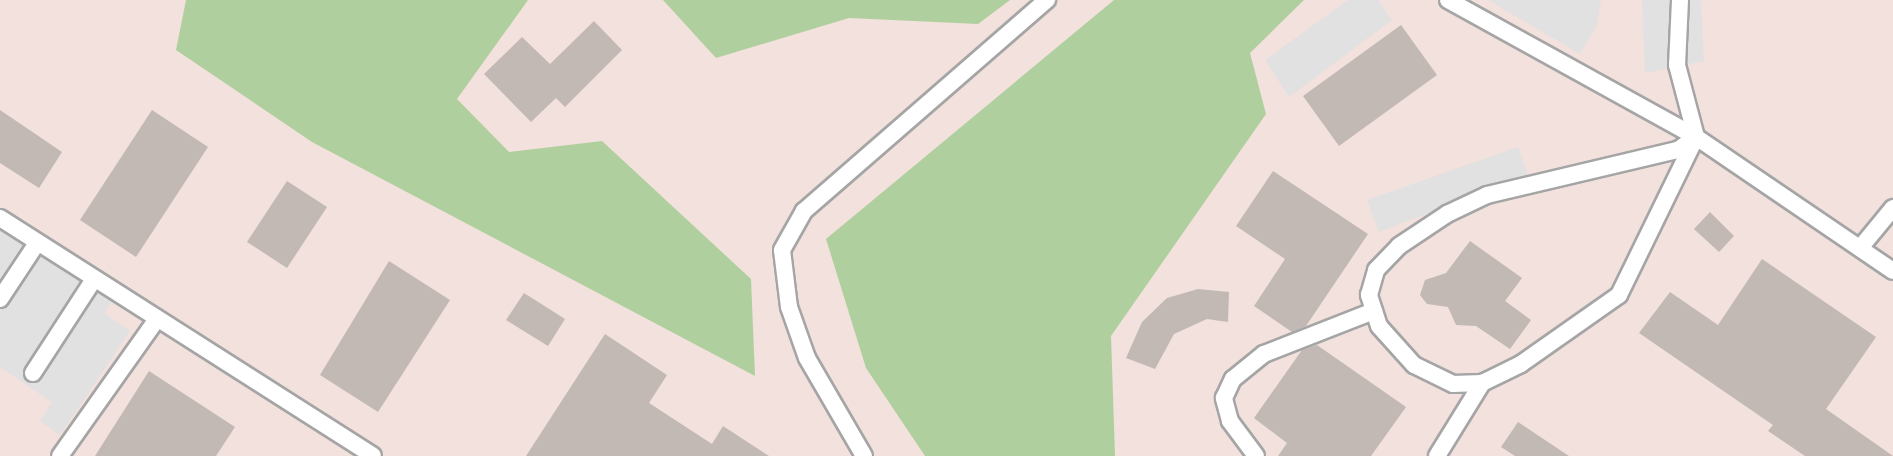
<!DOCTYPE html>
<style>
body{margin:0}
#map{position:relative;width:1893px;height:456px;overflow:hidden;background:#f1eee8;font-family:Roboto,sans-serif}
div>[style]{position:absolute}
.military>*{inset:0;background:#f2e1dc}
.forest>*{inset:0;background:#b0cf9e}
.parking>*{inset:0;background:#e1e1e1}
.building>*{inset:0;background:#c2b9b4}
.roads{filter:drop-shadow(2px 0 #a5a5a5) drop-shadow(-2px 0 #a5a5a5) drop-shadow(0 2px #a5a5a5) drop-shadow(0 -2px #a5a5a5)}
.service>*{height:16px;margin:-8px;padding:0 8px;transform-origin:8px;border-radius:8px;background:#fff}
span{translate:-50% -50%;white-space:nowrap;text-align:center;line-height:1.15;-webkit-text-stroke:4.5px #fff;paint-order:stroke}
</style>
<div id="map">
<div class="military">
<div style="clip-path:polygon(0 0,1893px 0,1893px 456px,0 456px)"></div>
</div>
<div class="forest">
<div style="clip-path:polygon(186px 0,528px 0,457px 99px,509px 152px,602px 141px,751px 279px,755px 376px,312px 142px,176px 50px)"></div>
<div style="clip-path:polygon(663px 0,1010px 0,978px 24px,849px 18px,716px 58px)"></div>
<div style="clip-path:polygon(1114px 0,1304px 0,1250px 53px,1266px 114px,1111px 336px,1115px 456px,925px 456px,866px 368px,826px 239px)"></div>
</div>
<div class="parking">
<div style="clip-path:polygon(1348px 0,1378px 0,1392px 20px,1289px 97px,1265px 60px)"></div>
<div style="clip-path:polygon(1488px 0,1601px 0,1597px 25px,1580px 54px)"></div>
<div style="clip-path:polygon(1642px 0,1701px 0,1704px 61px,1645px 73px)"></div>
<div style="clip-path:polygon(1518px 147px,1528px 175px,1379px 232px,1367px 200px)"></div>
<div style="clip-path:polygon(0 226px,112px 301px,104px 313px,130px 331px,60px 435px,40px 421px,52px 402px,0 367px)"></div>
</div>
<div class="building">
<div style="clip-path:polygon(594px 21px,622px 50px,565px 107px,556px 98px,531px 122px,484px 74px,522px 37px,550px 64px)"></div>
<div style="clip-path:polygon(1401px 25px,1437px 75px,1339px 146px,1303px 96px)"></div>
<div style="clip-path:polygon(0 110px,62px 152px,39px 188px,0 163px)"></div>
<div style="clip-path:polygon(152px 110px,208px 147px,136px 257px,80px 220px)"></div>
<div style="clip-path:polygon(1273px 171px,1368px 234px,1306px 326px,1292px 332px,1254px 306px,1285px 259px,1236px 226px)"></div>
<div style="clip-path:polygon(287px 181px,327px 207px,287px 268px,247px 242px)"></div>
<div style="clip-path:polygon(1710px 212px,1734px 236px,1719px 252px,1694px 229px)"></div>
<div style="clip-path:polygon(1470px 241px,1522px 278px,1505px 301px,1531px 320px,1510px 349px,1476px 326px,1456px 325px,1448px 307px,1427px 304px,1420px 295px,1425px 280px,1446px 273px)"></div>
<div style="clip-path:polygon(1762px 259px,1876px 337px,1826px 409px,1893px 456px,1805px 456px,1768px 431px,1773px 425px,1639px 333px,1670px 292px,1718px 325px)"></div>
<div style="clip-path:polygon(389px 261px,450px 300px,378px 412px,320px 375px)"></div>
<div style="clip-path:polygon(1198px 289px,1229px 292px,1228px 322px,1207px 319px,1174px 334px,1155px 369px,1126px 358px,1142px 322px,1167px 298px)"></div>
<div style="clip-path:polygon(524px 293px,565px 319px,548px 346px,506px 320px)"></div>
<div style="clip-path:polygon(605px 334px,667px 375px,649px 403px,712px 444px,723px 426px,769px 456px,526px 456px)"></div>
<div style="clip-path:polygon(1317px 345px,1406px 407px,1371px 456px,1278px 456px,1287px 443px,1254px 418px,1302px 350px)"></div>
<div style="clip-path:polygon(149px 371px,235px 427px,216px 456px,95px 456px)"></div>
<div style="clip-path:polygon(1518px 422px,1569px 456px,1515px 456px,1501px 447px)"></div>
</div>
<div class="roads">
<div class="service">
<div style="left:1448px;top:0;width:283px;rotate:28.9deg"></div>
<div style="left:1680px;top:0;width:65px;rotate:92.6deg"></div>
<div style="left:1677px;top:65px;width:74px;rotate:75.2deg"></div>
<div style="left:1696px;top:137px;width:238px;rotate:34.2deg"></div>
<div style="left:1696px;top:137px;width:176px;rotate:116deg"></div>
<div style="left:1619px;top:295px;width:120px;rotate:144.9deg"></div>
<div style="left:1521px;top:364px;width:43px;rotate:154deg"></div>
<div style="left:1482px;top:383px;width:29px;rotate:178deg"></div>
<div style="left:1453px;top:384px;width:43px;rotate:-154deg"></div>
<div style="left:1414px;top:365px;width:52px;rotate:-131.9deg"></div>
<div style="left:1379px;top:326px;width:33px;rotate:-108deg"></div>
<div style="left:1369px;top:295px;width:26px;rotate:-74deg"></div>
<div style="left:1376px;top:270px;width:33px;rotate:-46deg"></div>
<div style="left:1399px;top:246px;width:58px;rotate:-33.7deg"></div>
<div style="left:1447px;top:214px;width:44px;rotate:-25.4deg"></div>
<div style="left:1487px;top:195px;width:196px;rotate:-13.3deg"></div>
<div style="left:1678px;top:150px;width:22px;rotate:-36deg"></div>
<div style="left:0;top:218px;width:442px;rotate:32.5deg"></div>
<div style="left:1860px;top:248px;width:52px;rotate:-50.5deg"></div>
<div style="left:0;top:299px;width:67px;rotate:-56.5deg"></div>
<div style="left:33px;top:373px;width:112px;rotate:-57deg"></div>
<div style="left:60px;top:456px;width:168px;rotate:-54.7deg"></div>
<div style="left:864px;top:456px;width:113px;rotate:-120.2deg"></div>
<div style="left:807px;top:358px;width:54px;rotate:-109.4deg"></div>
<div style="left:789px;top:307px;width:57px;rotate:-97deg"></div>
<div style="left:782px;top:250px;width:45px;rotate:-60.6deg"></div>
<div style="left:804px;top:211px;width:322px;rotate:-41deg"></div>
<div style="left:1256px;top:456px;width:44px;rotate:-126.6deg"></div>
<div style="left:1230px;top:421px;width:24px;rotate:-105deg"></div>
<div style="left:1224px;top:398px;width:21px;rotate:-65deg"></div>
<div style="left:1233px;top:379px;width:40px;rotate:-39deg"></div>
<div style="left:1264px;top:354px;width:118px;rotate:-21.4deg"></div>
<div style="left:1437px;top:456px;width:86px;rotate:-58.3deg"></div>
</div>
</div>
</div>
